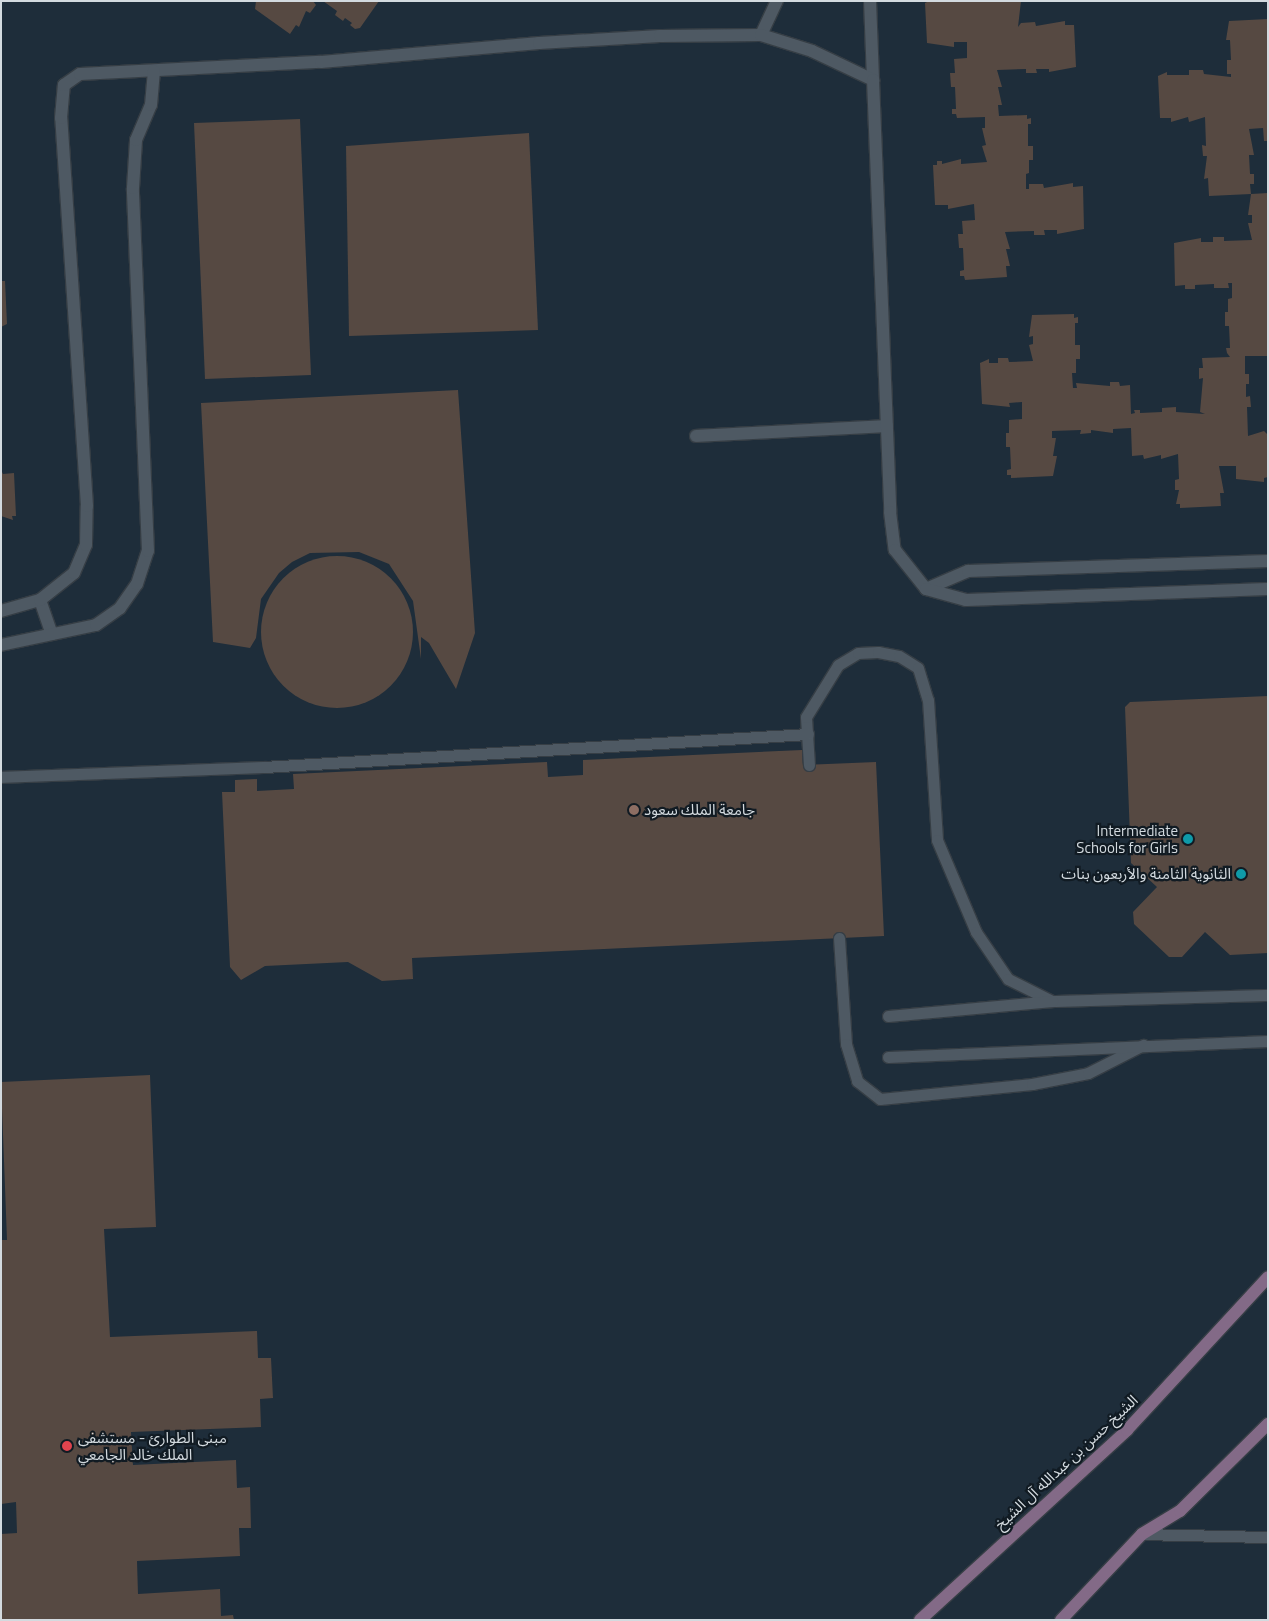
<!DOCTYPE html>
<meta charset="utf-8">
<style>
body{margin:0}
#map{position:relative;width:1269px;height:1621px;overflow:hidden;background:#1a242d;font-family:"Titillium Web","Noto Sans Arabic",sans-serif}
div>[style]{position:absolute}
.built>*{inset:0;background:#1e2d3a}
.building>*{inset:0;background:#564942}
.round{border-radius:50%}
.roads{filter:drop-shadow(1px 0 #363e45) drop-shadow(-1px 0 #363e45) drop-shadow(0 1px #363e45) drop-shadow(0 -1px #363e45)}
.service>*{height:11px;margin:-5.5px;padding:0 5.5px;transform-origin:5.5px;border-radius:5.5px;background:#4e5963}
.minor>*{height:12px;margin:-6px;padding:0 6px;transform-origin:6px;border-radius:6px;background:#4e5963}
.tertiary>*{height:12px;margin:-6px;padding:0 6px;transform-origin:6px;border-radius:6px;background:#4e5963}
.secondary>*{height:12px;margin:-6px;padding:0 6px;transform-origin:6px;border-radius:6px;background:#836a87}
.dots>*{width:14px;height:14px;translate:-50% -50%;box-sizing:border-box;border:2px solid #111b23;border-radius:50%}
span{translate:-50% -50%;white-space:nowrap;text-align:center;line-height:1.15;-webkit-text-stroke:4.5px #111b23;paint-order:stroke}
.poi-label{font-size:15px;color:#d3dadf}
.left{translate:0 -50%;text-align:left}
.right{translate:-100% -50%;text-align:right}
.street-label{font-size:15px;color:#d3dadf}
.frame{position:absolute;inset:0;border:2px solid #d3dadf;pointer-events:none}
</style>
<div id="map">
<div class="built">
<div style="clip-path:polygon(1px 1px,1268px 1px,1268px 1620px,1px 1620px)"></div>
</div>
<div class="building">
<div style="clip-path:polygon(256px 1px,313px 1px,316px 5px,310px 13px,306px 11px,299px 27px,296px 25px,290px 34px,255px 9px)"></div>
<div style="clip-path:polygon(323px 1px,379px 1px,360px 28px,355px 29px,350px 25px,352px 23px,345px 18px,343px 21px,335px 15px,337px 11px)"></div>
<div style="clip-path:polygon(929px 1px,1021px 1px,1018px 27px,1021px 23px,1035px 22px,1036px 26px,1065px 21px,1065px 25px,1074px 25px,1076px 67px,1049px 72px,1049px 69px,1036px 69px,1037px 73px,1026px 73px,1026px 69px,997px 70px,1002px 87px,998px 87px,1002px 105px,998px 105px,999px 116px,1027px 115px,1027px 119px,1031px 118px,1031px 124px,1028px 124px,1028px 146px,1033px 146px,1033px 160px,1029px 160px,1029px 173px,1026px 174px,1026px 189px,1029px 189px,1029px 184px,1043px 184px,1044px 188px,1073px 183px,1073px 187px,1083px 186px,1084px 229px,1057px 234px,1057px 230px,1044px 230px,1045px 235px,1034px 235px,1034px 231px,1005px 232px,1010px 249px,1006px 249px,1010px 266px,1006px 266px,1007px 277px,965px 280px,964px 276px,960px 276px,960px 271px,964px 270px,963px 248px,959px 248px,958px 234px,963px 234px,962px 221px,975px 220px,974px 204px,948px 209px,948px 205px,935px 205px,933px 165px,937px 165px,937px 161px,942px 161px,942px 164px,961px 159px,961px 164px,987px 162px,982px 146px,986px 145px,982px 128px,985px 128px,985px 117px,957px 118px,956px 114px,952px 114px,952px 109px,956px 109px,955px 87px,951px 87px,950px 73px,955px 73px,954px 59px,967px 58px,967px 42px,954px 42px,954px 47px,927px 43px,925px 3px)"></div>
<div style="clip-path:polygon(1268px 19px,1268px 141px,1264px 141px,1263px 128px,1249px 129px,1254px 155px,1249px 155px,1250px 174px,1254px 174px,1254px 184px,1250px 184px,1251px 194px,1209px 196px,1208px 178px,1204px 179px,1207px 156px,1203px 156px,1202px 145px,1206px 146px,1205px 117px,1189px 122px,1188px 117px,1171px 122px,1171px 118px,1160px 118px,1158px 76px,1167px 72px,1167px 75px,1189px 75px,1189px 70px,1203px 70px,1204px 74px,1231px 77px,1231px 74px,1227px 74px,1227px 60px,1231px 60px,1230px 40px,1226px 40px,1229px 21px)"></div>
<div style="clip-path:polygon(300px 119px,311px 375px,205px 379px,194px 123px)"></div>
<div style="clip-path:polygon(529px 133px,538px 330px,349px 336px,346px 146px)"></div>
<div style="clip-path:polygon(1268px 193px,1268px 356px,1245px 356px,1245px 374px,1249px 374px,1249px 384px,1246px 384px,1246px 397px,1250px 396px,1251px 407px,1247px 407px,1248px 436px,1264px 431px,1268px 435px,1268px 477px,1264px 478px,1264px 482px,1236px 479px,1236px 466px,1219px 466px,1224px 493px,1220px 493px,1221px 506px,1180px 508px,1180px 504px,1176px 504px,1179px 490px,1175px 490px,1175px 480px,1179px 479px,1178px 454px,1161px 459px,1161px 455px,1144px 459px,1143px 455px,1132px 456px,1131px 428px,1113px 429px,1113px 433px,1091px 430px,1091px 433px,1080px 434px,1081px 430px,1052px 431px,1052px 438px,1056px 438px,1053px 456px,1057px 456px,1053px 476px,1011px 478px,1011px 475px,1007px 475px,1007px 470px,1011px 469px,1010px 447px,1006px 447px,1006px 433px,1009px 433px,1009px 420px,1022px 419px,1022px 402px,1009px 403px,1010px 407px,982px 404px,980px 363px,989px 359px,989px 363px,998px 363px,998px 358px,1008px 358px,1009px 362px,1033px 361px,1029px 345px,1033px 344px,1033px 336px,1029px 337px,1032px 315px,1074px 314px,1074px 318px,1078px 317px,1078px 323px,1075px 323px,1075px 345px,1080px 345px,1080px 359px,1076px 359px,1076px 373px,1072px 373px,1073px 388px,1077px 388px,1076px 383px,1110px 386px,1110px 382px,1119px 382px,1120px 386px,1130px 385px,1131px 414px,1135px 413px,1134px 410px,1140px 410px,1140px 413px,1162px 412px,1162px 408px,1176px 407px,1176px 412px,1205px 414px,1200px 412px,1203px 378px,1199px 379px,1199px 368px,1203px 368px,1202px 358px,1230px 357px,1227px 353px,1226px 348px,1230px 348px,1229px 326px,1225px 326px,1225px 312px,1228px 312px,1228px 299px,1232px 298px,1232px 283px,1228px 283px,1229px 288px,1214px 288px,1214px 284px,1195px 285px,1195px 289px,1185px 289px,1185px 285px,1175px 286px,1174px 243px,1201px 238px,1201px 242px,1213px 242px,1213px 237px,1224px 237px,1224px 241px,1252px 240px,1248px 223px,1252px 223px,1252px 215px,1248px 215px,1251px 194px)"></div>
<div style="clip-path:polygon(1px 281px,5px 281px,7px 324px,1px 327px)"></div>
<div style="clip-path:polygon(458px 390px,475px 633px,456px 689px,429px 643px,421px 637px,421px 659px,413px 601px,389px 564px,359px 552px,310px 553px,292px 562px,279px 573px,261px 599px,256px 638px,250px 648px,213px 642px,201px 403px)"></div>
<div style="clip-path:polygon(1px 470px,3px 474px,14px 473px,16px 516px,12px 516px,13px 520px,1px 516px)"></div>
<div class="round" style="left:261px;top:556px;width:152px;height:152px"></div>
<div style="clip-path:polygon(1268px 696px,1268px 953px,1230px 955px,1205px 932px,1182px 957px,1169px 957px,1134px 924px,1133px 912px,1157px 887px,1131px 863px,1125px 707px,1130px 702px)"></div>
<div style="clip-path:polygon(802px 750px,803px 765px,876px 762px,884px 936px,412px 958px,413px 979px,382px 981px,348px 962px,265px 966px,241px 980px,230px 967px,222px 792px,235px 792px,235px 780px,257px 779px,257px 791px,294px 789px,293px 774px,547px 762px,548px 777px,583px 775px,583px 760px)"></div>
<div style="clip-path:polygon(150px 1075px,156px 1227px,104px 1229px,110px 1337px,257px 1331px,258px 1358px,271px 1358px,273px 1398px,260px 1399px,261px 1427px,131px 1432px,133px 1465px,236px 1460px,237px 1488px,250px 1487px,251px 1528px,239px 1528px,240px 1556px,137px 1561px,138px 1594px,220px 1589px,221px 1616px,233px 1615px,234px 1620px,1px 1620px,1px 1534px,17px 1533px,16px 1502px,1px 1504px,1px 1240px,7px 1240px,1px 1082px)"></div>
</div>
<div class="roads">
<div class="service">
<div style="left:809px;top:765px;width:48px;rotate:-93.6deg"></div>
<div style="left:806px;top:717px;width:61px;rotate:-58.4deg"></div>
<div style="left:838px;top:665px;width:23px;rotate:-31deg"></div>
<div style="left:858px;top:653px;width:20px;rotate:-3deg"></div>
<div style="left:878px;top:652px;width:21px;rotate:11deg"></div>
<div style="left:899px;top:656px;width:22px;rotate:32deg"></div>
<div style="left:918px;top:668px;width:34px;rotate:73deg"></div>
<div style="left:928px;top:700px;width:140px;rotate:86.3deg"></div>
<div style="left:937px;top:840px;width:100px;rotate:67deg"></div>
<div style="left:976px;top:932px;width:57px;rotate:55.8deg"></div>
<div style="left:1008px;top:979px;width:49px;rotate:26.6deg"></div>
<div style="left:1052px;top:1001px;width:216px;rotate:-1.6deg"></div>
<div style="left:1px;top:777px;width:263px;rotate:-2.2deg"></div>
<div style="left:264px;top:767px;width:545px;rotate:-3.47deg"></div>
<div style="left:839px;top:938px;width:106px;rotate:86.2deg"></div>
<div style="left:846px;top:1044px;width:39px;rotate:73deg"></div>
<div style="left:857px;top:1081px;width:29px;rotate:38deg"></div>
<div style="left:880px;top:1099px;width:153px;rotate:-5.6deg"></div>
<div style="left:1032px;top:1084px;width:57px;rotate:-11.1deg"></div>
<div style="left:1088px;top:1073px;width:62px;rotate:-27deg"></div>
<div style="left:888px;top:1016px;width:165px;rotate:-5.2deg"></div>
<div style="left:888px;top:1057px;width:380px;rotate:-2.4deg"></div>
<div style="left:1142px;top:1534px;width:126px;rotate:1.4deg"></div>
</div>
<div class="minor">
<div style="left:870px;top:1px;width:79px;rotate:87.8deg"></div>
<div style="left:761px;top:35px;width:38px;rotate:-65deg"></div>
<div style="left:696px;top:436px;width:191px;rotate:-3deg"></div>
</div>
<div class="tertiary">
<div style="left:926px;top:589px;width:46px;rotate:-23.2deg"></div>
<div style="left:968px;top:571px;width:300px;rotate:-1.9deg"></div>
<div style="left:40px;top:600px;width:36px;rotate:71deg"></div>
<div style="left:1px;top:611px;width:41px;rotate:-15.8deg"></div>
<div style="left:40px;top:600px;width:43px;rotate:-38.5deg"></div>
<div style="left:74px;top:573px;width:30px;rotate:-67deg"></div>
<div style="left:86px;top:545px;width:39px;rotate:-89deg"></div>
<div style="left:87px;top:506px;width:389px;rotate:-93.8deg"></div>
<div style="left:61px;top:118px;width:33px;rotate:-85deg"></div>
<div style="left:64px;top:85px;width:19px;rotate:-35deg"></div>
<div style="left:80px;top:74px;width:241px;rotate:-2.9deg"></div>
<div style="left:321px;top:62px;width:219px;rotate:-5deg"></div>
<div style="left:539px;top:43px;width:121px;rotate:-3.3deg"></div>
<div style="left:660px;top:36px;width:101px;rotate:-0.6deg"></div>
<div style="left:761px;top:35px;width:53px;rotate:17.4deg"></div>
<div style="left:812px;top:51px;width:68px;rotate:25.4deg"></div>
<div style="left:873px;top:80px;width:432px;rotate:87.7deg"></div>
<div style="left:890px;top:512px;width:38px;rotate:83deg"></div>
<div style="left:895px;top:550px;width:50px;rotate:51.5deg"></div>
<div style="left:926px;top:589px;width:41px;rotate:15.4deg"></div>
<div style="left:966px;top:600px;width:302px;rotate:-2.1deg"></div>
<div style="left:1px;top:645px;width:97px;rotate:-11.9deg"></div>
<div style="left:96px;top:625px;width:29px;rotate:-35deg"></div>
<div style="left:120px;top:608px;width:29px;rotate:-55deg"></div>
<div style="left:137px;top:584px;width:35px;rotate:-72deg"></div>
<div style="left:148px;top:551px;width:363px;rotate:-92.4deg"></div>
<div style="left:133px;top:188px;width:48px;rotate:-86.4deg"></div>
<div style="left:136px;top:140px;width:38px;rotate:-67deg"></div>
<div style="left:151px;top:105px;width:34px;rotate:-85deg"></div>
</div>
<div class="secondary">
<div style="left:920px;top:1620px;width:281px;rotate:-42.5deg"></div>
<div style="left:1127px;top:1430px;width:208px;rotate:-47.3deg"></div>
<div style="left:1061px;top:1620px;width:118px;rotate:-46.7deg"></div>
<div style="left:1142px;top:1534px;width:44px;rotate:-31.2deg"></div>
<div style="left:1180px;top:1511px;width:124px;rotate:-44.7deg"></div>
</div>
</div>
<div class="dots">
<div style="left:634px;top:810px;background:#8d6e63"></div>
<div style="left:1188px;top:839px;background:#0f9aa8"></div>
<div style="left:1241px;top:874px;background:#0f9aa8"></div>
<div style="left:67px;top:1446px;background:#e0444e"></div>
</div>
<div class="poi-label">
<span class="left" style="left:644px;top:810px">جامعة الملك سعود</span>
<span class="right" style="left:1178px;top:839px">Intermediate<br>Schools for Girls</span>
<span class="right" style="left:1231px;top:874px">الثانوية الثامنة والأربعون بنات</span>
<span class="left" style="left:78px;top:1446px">مبنى الطوارئ - مستشفى<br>الملك خالد الجامعي</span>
</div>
<div class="street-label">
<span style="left:1066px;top:1462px;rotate:-43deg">الشيخ حسن بن عبدالله آل الشيخ</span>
</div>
<div class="frame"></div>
</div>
